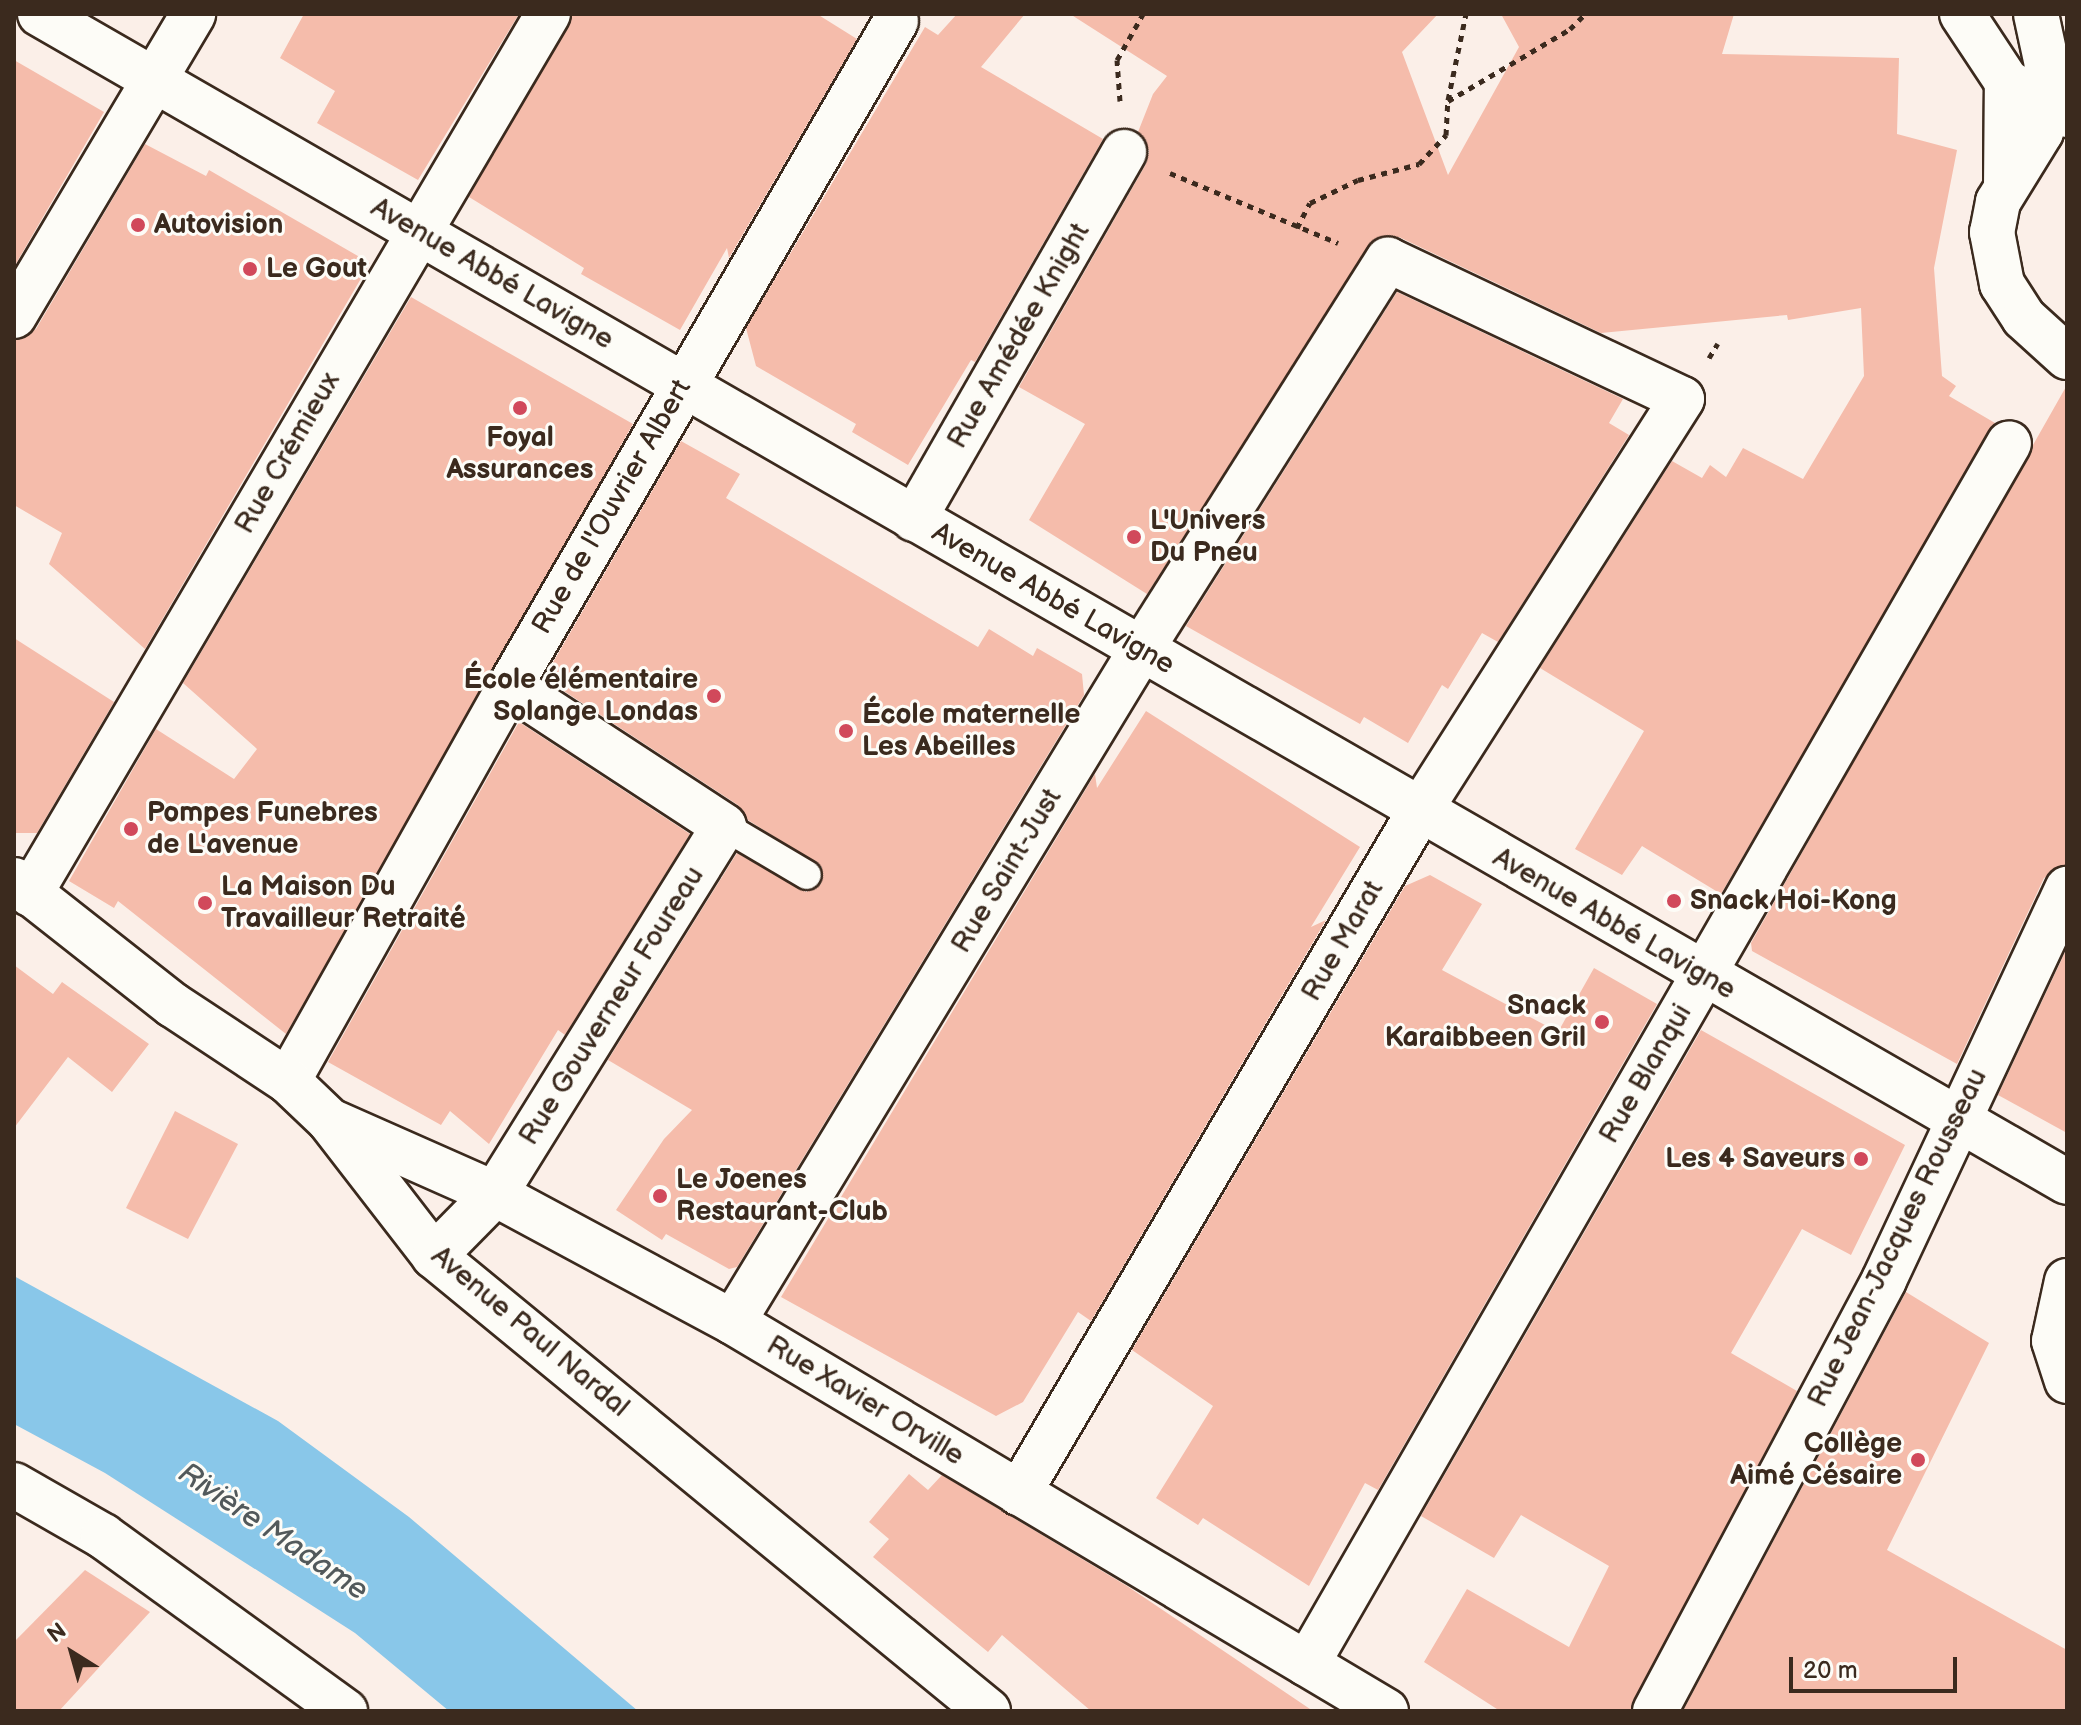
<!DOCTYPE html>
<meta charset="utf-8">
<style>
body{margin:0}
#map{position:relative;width:2081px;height:1725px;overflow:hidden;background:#fbefe8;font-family:"Balsamiq Sans",sans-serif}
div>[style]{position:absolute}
.water>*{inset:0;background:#89c7e9}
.building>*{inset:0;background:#f5bcab}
.path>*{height:5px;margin-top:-2.5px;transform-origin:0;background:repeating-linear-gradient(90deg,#3b2a1e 0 6px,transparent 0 12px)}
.roads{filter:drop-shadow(2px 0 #3b2a1e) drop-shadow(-2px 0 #3b2a1e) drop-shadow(0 2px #3b2a1e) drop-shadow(0 -2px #3b2a1e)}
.lane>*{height:28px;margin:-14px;padding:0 14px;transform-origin:14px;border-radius:14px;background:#fdfcf7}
.street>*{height:44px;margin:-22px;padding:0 22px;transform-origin:22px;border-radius:22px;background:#fdfcf7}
.secondary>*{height:44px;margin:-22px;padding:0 22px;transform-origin:22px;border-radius:22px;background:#fdfcf7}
.dots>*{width:22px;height:22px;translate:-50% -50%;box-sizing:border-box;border:4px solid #fdfcf7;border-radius:50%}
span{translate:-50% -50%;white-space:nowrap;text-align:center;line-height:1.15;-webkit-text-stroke:6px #fdfcf7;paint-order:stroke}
.poi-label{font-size:28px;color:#3b2a1e;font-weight:700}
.left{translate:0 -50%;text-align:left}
.right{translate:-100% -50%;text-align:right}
.street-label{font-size:28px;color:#3b2a1e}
.water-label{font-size:30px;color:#52595b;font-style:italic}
.frame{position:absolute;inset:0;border:16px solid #3b2a1e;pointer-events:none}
.north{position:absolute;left:32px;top:1613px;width:80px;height:80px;-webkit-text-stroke:6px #fdfcf7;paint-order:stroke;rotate:323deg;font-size:22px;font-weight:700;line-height:32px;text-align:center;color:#3b2a1e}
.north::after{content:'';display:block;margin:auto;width:28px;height:36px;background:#3b2a1e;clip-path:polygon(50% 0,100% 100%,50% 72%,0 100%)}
.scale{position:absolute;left:1789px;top:1657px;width:168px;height:36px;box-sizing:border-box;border:4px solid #3b2a1e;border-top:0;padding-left:10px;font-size:24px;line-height:28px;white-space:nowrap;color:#3b2a1e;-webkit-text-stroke:6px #fdfcf7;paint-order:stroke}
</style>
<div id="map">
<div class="water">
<div style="clip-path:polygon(14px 1276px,278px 1421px,409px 1517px,638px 1711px,449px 1711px,355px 1633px,105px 1473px,14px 1424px)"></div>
</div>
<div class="building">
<div style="clip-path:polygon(304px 14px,519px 14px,418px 180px,317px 123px,335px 91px,280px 58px)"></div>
<div style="clip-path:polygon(573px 14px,817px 14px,857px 39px,729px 258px,727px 248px,680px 330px,581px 274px,584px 268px,469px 197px)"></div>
<div style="clip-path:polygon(957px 14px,1025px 14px,981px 67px,1103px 139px,975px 362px,971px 360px,908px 465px,852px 432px,856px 424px,756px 366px,746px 328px,925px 27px,938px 35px)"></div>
<div style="clip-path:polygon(1070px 14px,1438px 14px,1402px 52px,1448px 175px,1519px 47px,1501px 14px,1734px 14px,1722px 54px,1899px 58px,1897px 134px,1957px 150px,1934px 268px,1942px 376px,1956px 386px,1949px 396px,1995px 423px,1721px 894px,1642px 846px,1622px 875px,1575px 849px,1644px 731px,1540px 668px,1672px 461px,1702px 478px,1710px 465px,1726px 477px,1743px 448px,1803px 479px,1864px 376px,1861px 308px,1788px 320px,1787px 315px,1601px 333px,1399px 237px,1376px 238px,1147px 594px,1029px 520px,1085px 424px,1019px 387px,1146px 164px,1149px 151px,1138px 132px,1153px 94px,1167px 76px)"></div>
<div style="clip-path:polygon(14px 60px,104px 112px,14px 267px)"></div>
<div style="clip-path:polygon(145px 144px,206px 176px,209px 170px,370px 263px,145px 649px,49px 564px,62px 533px,14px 505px,14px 341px,36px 329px)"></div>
<div style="clip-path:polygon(1397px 292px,1623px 399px,1609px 423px,1629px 435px,1498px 642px,1482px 633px,1448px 689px,1442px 685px,1408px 743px,1364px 717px,1360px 724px,1186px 626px)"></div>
<div style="clip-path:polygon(411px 297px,633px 424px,286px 1034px,118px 901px,114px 908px,69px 881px,156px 729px,234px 779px,257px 749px,183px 683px)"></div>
<div style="clip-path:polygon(2067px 385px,2067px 864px,2044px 878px,1957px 1064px,1752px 951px,1751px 943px)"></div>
<div style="clip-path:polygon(681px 441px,740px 474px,726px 498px,978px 647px,989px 629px,1033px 656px,1037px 648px,1082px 674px,1084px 695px,737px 1267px,729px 1269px,666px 1234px,662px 1240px,616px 1210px,664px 1139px,692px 1110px,608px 1060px,737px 853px,806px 892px,821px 884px,822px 867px,748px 820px,738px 805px,544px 678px)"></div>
<div style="clip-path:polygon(14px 638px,114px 702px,37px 833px,14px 833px)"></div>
<div style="clip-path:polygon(1146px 711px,1360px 847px,1311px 927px,1326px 920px,1091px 1321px,1078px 1312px,1023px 1402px,996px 1416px,781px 1297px,1095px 774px,1097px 788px)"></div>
<div style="clip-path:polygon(519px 722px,690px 834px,565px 1035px,558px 1030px,489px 1144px,450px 1111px,441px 1125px,328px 1062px)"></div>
<div style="clip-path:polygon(1430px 875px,1482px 904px,1442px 970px,1558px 1032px,1594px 968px,1657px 1004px,1378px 1490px,1365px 1483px,1309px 1586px,1203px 1518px,1198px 1525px,1156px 1498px,1213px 1406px,1132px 1350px,1405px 886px)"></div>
<div style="clip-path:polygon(2067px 948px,2067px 1133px,1998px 1095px)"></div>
<div style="clip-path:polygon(14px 965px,53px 994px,62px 982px,149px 1044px,112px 1092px,68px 1057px,14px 1128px)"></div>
<div style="clip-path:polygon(1701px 1030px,1905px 1145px,1851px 1255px,1802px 1229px,1731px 1353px,1797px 1391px,1630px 1711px,1500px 1711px,1424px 1662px,1467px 1589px,1569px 1647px,1609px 1566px,1521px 1515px,1494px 1558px,1421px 1516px)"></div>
<div style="clip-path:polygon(175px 1111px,238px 1144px,188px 1239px,126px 1208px)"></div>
<div style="clip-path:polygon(1906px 1292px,1989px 1343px,1887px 1550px,2067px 1650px,2067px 1711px,1683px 1711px)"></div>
<div style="clip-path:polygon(909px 1474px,928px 1490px,942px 1475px,1127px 1586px,1313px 1711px,1091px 1711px,1002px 1635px,988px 1652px,873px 1557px,889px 1539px,869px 1522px)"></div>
<div style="clip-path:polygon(85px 1570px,150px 1612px,59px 1711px,14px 1711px,14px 1642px)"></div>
</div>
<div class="path">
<div style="left:1448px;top:100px;width:88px;rotate:-78.2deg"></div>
<div style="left:1120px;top:101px;width:41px;rotate:-94.2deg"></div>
<div style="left:1117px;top:60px;width:53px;rotate:-60.5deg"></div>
<div style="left:1170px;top:173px;width:182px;rotate:22.6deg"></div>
<div style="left:1297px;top:228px;width:28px;rotate:-63deg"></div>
<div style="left:1310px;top:203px;width:53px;rotate:-25.6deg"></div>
<div style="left:1358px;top:180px;width:63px;rotate:-14.7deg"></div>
<div style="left:1419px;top:164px;width:40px;rotate:-47deg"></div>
<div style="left:1446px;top:135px;width:34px;rotate:-87deg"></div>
<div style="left:1448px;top:101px;width:142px;rotate:-30.5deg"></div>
<div style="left:1570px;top:29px;width:21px;rotate:-45deg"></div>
<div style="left:1709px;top:358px;width:17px;rotate:-59deg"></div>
</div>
<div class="roads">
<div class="lane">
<div style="left:724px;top:826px;width:96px;rotate:30.6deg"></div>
</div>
<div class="street">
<div style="left:1962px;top:14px;width:82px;rotate:56.5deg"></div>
<div style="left:2007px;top:82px;width:68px;rotate:28.8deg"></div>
<div style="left:2036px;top:14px;width:52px;rotate:77.8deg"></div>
<div style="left:2047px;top:65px;width:67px;rotate:95.1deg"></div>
<div style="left:2041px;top:132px;width:82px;rotate:121.6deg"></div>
<div style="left:1998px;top:202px;width:31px;rotate:101deg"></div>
<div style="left:1992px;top:232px;width:53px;rotate:79.1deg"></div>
<div style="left:2002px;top:284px;width:40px;rotate:57.1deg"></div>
<div style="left:2024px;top:318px;width:58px;rotate:42.2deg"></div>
<div style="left:2006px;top:187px;width:105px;rotate:-89.5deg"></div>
<div style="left:14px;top:316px;width:351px;rotate:-59.3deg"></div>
<div style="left:914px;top:519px;width:423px;rotate:-60.2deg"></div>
<div style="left:30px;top:894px;width:1021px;rotate:-59.52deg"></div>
<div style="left:288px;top:1081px;width:453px;rotate:-60.7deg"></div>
<div style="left:510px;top:686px;width:769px;rotate:-59.87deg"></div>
<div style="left:434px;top:1256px;width:87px;rotate:-45.5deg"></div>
<div style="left:495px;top:1194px;width:433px;rotate:-58.1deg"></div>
<div style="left:724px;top:826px;width:256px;rotate:-146.8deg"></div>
<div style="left:2067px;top:1281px;width:61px;rotate:102.2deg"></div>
<div style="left:2054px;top:1341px;width:42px;rotate:72deg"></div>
<div style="left:733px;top:1322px;width:786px;rotate:-58.74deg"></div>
<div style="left:1141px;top:650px;width:462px;rotate:-57.7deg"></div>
<div style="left:1388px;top:260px;width:325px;rotate:25.3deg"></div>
<div style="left:1682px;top:399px;width:490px;rotate:122.5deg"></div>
<div style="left:1419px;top:812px;width:790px;rotate:120.43deg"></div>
<div style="left:14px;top:1485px;width:103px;rotate:29.8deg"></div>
<div style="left:103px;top:1536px;width:299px;rotate:35.9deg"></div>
<div style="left:1307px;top:1664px;width:1408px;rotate:-60.1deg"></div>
<div style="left:1655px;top:1711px;width:488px;rotate:-62deg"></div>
<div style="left:1884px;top:1280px;width:432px;rotate:-64.9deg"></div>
</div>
<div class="secondary">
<div style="left:40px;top:14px;width:2339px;rotate:29.95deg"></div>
<div style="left:14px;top:880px;width:202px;rotate:38.2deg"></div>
<div style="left:173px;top:1005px;width:138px;rotate:33.5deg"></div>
<div style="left:288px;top:1081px;width:57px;rotate:43.6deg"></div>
<div style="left:329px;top:1120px;width:172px;rotate:52.3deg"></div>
<div style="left:434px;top:1256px;width:717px;rotate:39.4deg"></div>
<div style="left:335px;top:1123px;width:175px;rotate:23.9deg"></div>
<div style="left:495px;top:1194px;width:270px;rotate:28.3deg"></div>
<div style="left:733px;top:1322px;width:760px;rotate:30.78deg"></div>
</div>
</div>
<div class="dots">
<div style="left:138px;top:225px;background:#d1495b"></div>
<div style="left:250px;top:269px;background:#d1495b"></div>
<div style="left:520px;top:408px;background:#d1495b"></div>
<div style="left:1134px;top:537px;background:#d1495b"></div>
<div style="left:714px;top:696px;background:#d1495b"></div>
<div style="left:846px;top:731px;background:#d1495b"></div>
<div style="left:131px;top:829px;background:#d1495b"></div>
<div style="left:1674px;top:901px;background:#d1495b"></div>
<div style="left:205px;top:903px;background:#d1495b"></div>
<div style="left:1602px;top:1022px;background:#d1495b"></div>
<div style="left:1861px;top:1159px;background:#d1495b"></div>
<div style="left:660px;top:1196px;background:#d1495b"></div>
<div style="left:1918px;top:1460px;background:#d1495b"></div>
</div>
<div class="poi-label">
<span class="left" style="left:154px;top:225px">Autovision</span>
<span class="left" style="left:266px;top:269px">Le Gout</span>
<span style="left:520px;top:454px">Foyal<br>Assurances</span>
<span class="left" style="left:1150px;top:537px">L'Univers<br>Du Pneu</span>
<span class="right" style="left:698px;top:696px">École élémentaire<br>Solange Londas</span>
<span class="left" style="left:862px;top:731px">École maternelle<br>Les Abeilles</span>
<span class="left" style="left:147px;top:829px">Pompes Funebres<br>de L'avenue</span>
<span class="left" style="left:221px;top:903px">La Maison Du<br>Travailleur Retraité</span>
<span class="left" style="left:1690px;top:901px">Snack Hoi-Kong</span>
<span class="right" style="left:1586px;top:1022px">Snack<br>Karaibbeen Gril</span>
<span class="right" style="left:1845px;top:1159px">Les 4 Saveurs</span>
<span class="left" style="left:676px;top:1196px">Le Joenes<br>Restaurant-Club</span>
<span class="right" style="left:1902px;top:1460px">Collège<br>Aimé Césaire</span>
</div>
<div class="street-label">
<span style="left:492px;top:274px;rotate:30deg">Avenue Abbé Lavigne</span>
<span style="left:1019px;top:336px;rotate:-60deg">Rue Amédée Knight</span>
<span style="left:288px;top:453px;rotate:-60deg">Rue Crémieux</span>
<span style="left:612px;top:507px;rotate:-60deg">Rue de l'Ouvrier Albert</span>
<span style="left:1053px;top:599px;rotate:30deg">Avenue Abbé Lavigne</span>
<span style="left:1007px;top:871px;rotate:-59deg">Rue Saint-Just</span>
<span style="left:1614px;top:924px;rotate:30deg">Avenue Abbé Lavigne</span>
<span style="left:1343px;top:941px;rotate:-60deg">Rue Marat</span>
<span style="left:612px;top:1006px;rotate:-58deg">Rue Gouverneur Foureau</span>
<span style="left:1646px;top:1074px;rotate:-60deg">Rue Blanqui</span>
<span style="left:1898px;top:1238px;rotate:-64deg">Rue Jean-Jacques Rousseau</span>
<span style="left:530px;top:1332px;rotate:40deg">Avenue Paul Nardal</span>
<span style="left:865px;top:1401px;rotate:31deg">Rue Xavier Orville</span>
</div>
<div class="water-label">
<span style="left:273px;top:1532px;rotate:34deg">Rivière Madame</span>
</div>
<div class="frame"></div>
<div class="north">N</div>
<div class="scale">20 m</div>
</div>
